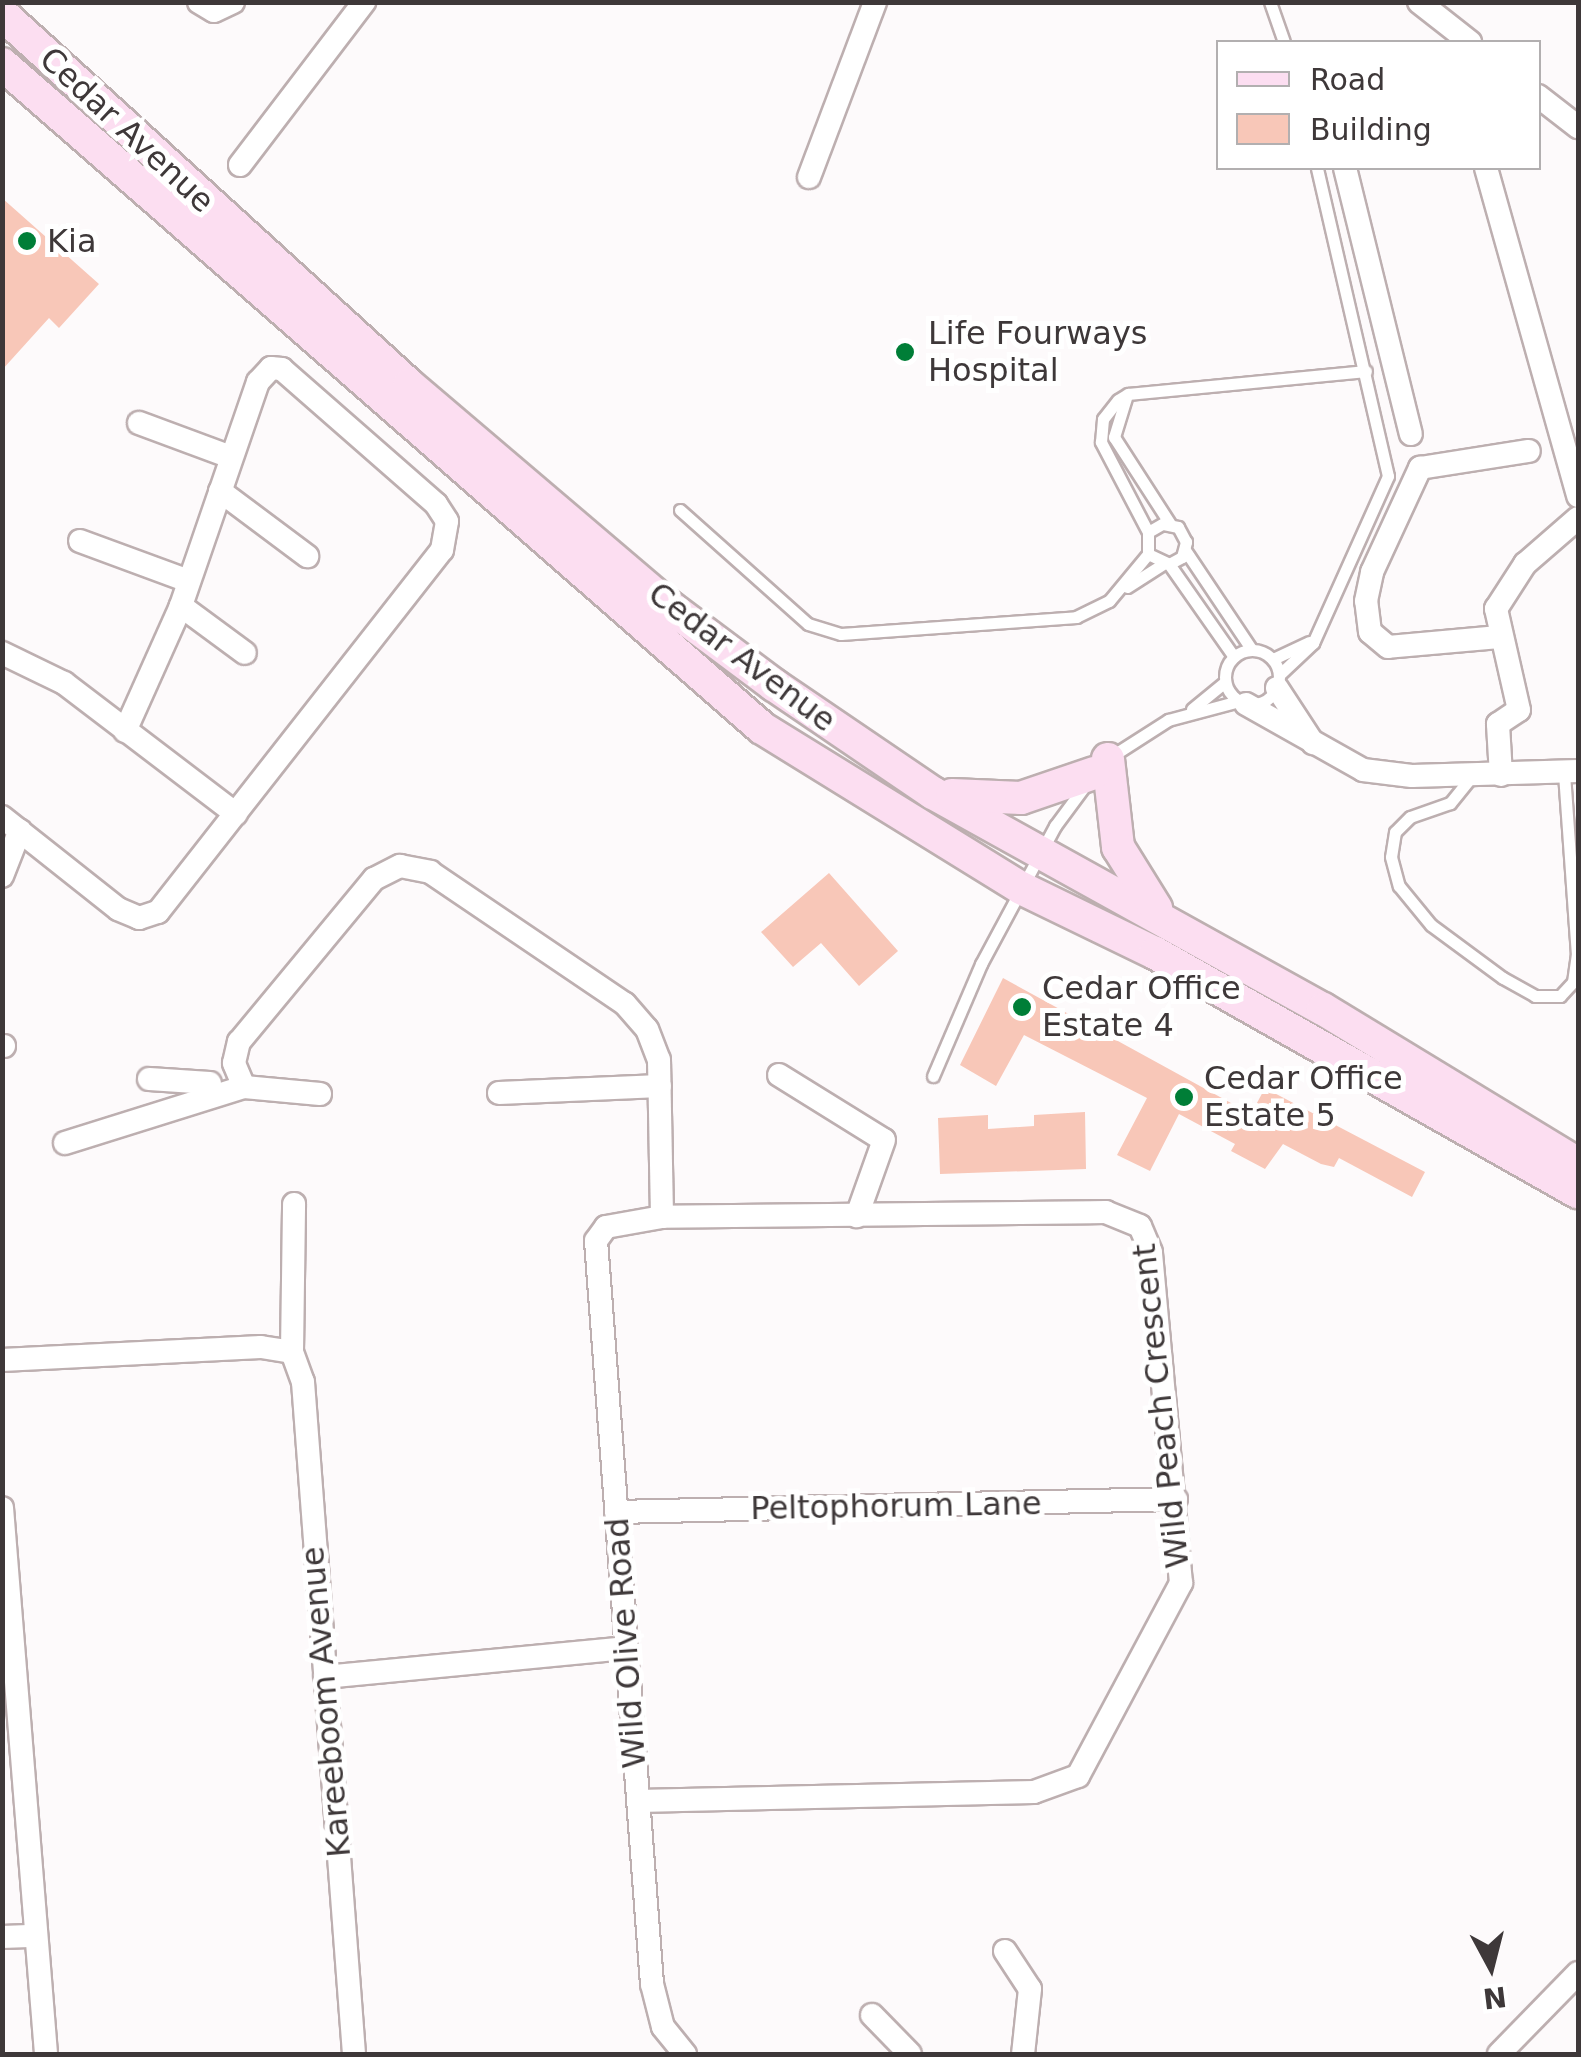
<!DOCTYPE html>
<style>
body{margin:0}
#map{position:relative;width:1581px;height:2057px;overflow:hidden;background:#fdfafb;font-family:"DejaVu Sans",sans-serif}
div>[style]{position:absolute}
.building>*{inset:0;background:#f8c7b8}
.roads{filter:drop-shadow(2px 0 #bdafb0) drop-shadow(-2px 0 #bdafb0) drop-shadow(0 2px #bdafb0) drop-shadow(0 -2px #bdafb0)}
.service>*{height:11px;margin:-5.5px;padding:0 5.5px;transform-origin:5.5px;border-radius:5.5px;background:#fff}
.service>.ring{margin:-5.5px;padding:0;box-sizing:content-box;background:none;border:11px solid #fff;border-radius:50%}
.minor>*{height:22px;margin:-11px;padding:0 11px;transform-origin:11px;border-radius:11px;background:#fff}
.secondary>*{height:32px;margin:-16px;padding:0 16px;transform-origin:16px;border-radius:16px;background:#fcdef1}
.dots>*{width:28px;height:28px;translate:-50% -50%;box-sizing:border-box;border:5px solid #fff;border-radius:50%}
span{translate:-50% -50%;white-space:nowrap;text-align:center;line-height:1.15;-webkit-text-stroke:10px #fff;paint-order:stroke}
.street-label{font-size:32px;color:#3e3839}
.poi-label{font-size:32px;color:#3e3839}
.left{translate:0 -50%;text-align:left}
.frame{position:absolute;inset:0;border:5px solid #3e3839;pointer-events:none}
.legend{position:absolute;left:1216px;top:40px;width:325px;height:130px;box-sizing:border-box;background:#fff;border:2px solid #b2afb0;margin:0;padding:12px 18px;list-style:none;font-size:30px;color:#3e3839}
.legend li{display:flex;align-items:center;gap:20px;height:50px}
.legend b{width:50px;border:2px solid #b2afb0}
.north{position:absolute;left:1441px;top:1917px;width:100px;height:100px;-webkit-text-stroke:8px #fff;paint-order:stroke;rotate:173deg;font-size:28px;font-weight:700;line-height:40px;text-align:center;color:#3e3839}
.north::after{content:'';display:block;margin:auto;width:35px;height:45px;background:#3e3839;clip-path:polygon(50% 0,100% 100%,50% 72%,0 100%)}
</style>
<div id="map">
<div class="building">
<div style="clip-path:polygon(2px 198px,99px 284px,59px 328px,49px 318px,2px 370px)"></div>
<div style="clip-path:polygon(829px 873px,898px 951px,859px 986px,821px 943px,793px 967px,761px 932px)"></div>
<div style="clip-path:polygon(1003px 978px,1251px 1114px,1265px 1088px,1425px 1172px,1412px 1197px,1339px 1158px,1334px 1167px,1321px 1164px,1283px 1144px,1265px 1169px,1231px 1151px,1235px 1144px,1179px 1114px,1150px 1171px,1117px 1155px,1147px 1098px,1024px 1035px,996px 1086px,960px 1065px)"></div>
<div style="clip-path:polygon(1085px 1112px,1086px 1169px,940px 1174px,938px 1118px,988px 1115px,988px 1129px,1034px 1126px,1034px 1115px)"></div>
</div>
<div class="roads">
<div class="service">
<div style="left:1270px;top:2px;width:42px;rotate:70.7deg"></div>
<div style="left:1126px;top:398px;width:41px;rotate:107.1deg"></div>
<div style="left:1114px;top:437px;width:103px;rotate:57.2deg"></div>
<div style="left:680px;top:510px;width:171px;rotate:41.7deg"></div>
<div style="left:808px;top:624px;width:34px;rotate:17deg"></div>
<div style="left:841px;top:634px;width:236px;rotate:-4.1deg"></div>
<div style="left:1076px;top:617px;width:37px;rotate:-26deg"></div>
<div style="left:1109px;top:601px;width:61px;rotate:-50.3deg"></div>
<div style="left:1148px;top:532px;width:102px;rotate:-117.6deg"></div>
<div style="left:1101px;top:442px;width:23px;rotate:-85deg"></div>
<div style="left:1103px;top:419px;width:24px;rotate:-52deg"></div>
<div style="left:1118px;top:400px;width:12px;rotate:-31deg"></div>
<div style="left:1128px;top:394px;width:239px;rotate:-5.5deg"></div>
<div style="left:1185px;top:550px;width:120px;rotate:56.2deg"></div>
<div style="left:1169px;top:564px;width:15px;rotate:-28deg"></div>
<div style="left:1182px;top:557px;width:16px;rotate:-75deg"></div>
<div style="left:1186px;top:542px;width:17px;rotate:-118deg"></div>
<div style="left:1178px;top:527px;width:16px;rotate:-169deg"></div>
<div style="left:1162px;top:524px;width:16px;rotate:150deg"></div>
<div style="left:1148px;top:532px;width:22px;rotate:90deg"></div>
<div style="left:1148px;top:554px;width:23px;rotate:25deg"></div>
<div style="left:1169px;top:564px;width:113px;rotate:55deg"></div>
<div style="left:1127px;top:587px;width:43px;rotate:-32.6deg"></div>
<div class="ring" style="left:1225px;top:650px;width:43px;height:43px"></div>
<div style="left:1273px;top:659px;width:40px;rotate:-25deg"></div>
<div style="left:1279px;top:675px;width:47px;rotate:-43.3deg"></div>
<div style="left:1313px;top:643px;width:183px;rotate:-65.8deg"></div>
<div style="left:1388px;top:476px;width:316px;rotate:-103deg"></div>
<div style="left:1192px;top:709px;width:43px;rotate:-39.3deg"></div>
<div style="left:1112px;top:756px;width:67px;rotate:-32.7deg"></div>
<div style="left:1168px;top:720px;width:73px;rotate:-15deg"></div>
<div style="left:1472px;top:776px;width:35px;rotate:129deg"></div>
<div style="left:1450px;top:803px;width:42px;rotate:160.7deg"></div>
<div style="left:1410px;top:817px;width:21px;rotate:135deg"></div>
<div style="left:1395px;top:832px;width:25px;rotate:99deg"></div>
<div style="left:1391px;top:857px;width:30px;rotate:75deg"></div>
<div style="left:1399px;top:886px;width:50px;rotate:50.6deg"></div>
<div style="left:1431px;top:925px;width:89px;rotate:36.4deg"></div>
<div style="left:1503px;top:978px;width:37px;rotate:29deg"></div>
<div style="left:1535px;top:996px;width:25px"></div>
<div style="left:1560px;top:996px;width:19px;rotate:-47deg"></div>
<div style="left:1573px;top:982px;width:27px;rotate:-82deg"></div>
<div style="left:1577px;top:955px;width:183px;rotate:-94.1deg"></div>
<div style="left:933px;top:1076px;width:122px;rotate:-66.8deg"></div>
<div style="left:981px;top:964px;width:157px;rotate:-61.8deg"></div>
<div style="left:1055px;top:826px;width:52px;rotate:-53.6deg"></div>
</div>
<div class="minor">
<div style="left:199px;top:2px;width:17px;rotate:31deg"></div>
<div style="left:214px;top:11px;width:21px;rotate:-25deg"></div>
<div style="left:1419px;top:2px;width:65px;rotate:38.1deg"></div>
<div style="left:1538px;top:96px;width:51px;rotate:37.8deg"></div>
<div style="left:240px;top:165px;width:205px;rotate:-52.7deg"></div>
<div style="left:1345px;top:168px;width:274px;rotate:76.1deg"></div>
<div style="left:1486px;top:168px;width:341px;rotate:74.3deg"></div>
<div style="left:809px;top:177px;width:187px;rotate:-69.3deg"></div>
<div style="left:139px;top:423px;width:98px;rotate:20.3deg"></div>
<div style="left:220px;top:491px;width:109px;rotate:36.8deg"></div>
<div style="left:80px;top:541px;width:116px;rotate:20.2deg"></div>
<div style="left:181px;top:606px;width:79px;rotate:36.3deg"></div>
<div style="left:1499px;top:637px;width:111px;rotate:174.9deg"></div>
<div style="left:1388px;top:647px;width:23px;rotate:-140deg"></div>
<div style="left:1370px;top:632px;width:31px;rotate:-97deg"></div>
<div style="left:1366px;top:601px;width:30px;rotate:-78deg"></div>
<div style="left:1372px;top:572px;width:115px;rotate:-65.2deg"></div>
<div style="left:1420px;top:468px;width:110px;rotate:-8.9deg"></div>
<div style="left:2px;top:653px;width:69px;rotate:25.8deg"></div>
<div style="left:64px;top:683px;width:216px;rotate:37.3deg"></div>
<div style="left:1277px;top:688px;width:66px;rotate:56.8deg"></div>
<div style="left:1246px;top:704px;width:134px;rotate:29.4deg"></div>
<div style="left:1363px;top:770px;width:49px;rotate:7deg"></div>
<div style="left:1412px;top:776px;width:166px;rotate:-1.7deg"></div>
<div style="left:1501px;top:775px;width:51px;rotate:-93.4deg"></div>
<div style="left:1498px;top:724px;width:25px;rotate:-34deg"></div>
<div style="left:1519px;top:710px;width:104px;rotate:-102.8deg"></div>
<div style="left:1496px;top:609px;width:54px;rotate:-57.2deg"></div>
<div style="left:1525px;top:564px;width:70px;rotate:-41deg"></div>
<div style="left:2px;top:817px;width:148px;rotate:38.4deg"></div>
<div style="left:118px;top:909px;width:23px;rotate:23deg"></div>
<div style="left:139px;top:918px;width:20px;rotate:-18deg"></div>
<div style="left:158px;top:912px;width:460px;rotate:-51.9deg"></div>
<div style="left:442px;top:550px;width:29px;rotate:-80deg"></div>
<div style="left:447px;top:521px;width:20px;rotate:-123deg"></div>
<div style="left:436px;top:504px;width:205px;rotate:-138.8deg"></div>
<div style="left:282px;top:369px;width:11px;rotate:-175deg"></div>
<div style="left:271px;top:368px;width:19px;rotate:133deg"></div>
<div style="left:258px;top:382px;width:237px;rotate:109deg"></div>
<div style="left:181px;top:606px;width:137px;rotate:114.1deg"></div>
<div style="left:2px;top:876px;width:49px;rotate:-68.6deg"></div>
<div style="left:2px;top:1046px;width:2px"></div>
<div style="left:779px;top:1075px;width:123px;rotate:31.8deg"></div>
<div style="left:884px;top:1140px;width:81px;rotate:109.6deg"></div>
<div style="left:149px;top:1079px;width:61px;rotate:3.8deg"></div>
<div style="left:499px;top:1093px;width:161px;rotate:-2.5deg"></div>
<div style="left:320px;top:1094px;width:76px;rotate:-174.7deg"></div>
<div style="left:244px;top:1087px;width:26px;rotate:-113deg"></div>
<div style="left:234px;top:1063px;width:22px;rotate:-77deg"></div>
<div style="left:239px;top:1042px;width:212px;rotate:-50.4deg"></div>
<div style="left:374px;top:879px;width:29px;rotate:-27deg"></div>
<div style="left:400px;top:866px;width:31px;rotate:11deg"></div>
<div style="left:430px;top:872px;width:235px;rotate:34.1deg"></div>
<div style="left:625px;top:1004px;width:33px;rotate:49deg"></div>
<div style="left:647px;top:1029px;width:33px;rotate:69deg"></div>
<div style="left:659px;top:1060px;width:157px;rotate:88.9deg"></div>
<div style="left:65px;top:1143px;width:188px;rotate:-17.4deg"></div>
<div style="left:292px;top:1352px;width:32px;rotate:70deg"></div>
<div style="left:303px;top:1382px;width:674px;rotate:85.66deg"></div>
<div style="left:292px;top:1352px;width:148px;rotate:-89.2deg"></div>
<div style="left:2px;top:1360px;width:259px;rotate:-2.9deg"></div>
<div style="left:261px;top:1347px;width:31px;rotate:9deg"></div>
<div style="left:2px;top:1508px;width:548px;rotate:85.39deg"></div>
<div style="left:616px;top:1512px;width:560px;rotate:-1.33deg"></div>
<div style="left:325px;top:1677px;width:301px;rotate:-5.5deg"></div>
<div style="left:638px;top:1801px;width:396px;rotate:-1.3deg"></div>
<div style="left:1034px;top:1792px;width:47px;rotate:-20deg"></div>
<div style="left:1078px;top:1776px;width:219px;rotate:-61.9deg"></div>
<div style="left:1181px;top:1583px;width:332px;rotate:-95.2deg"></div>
<div style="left:1151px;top:1252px;width:28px;rotate:-113deg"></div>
<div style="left:1140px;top:1226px;width:37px;rotate:-158deg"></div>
<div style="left:1106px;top:1212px;width:444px;rotate:179.4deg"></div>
<div style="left:662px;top:1217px;width:57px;rotate:169.9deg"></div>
<div style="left:606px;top:1227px;width:17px;rotate:126deg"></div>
<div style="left:596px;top:1241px;width:745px;rotate:85.69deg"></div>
<div style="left:652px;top:1984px;width:44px;rotate:75.7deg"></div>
<div style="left:663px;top:2027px;width:35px;rotate:51deg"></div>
<div style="left:2px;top:1937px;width:34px;rotate:-2deg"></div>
<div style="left:1005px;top:1951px;width:45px;rotate:56.7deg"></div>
<div style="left:1030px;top:1989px;width:65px;rotate:96.1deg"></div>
<div style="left:872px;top:2015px;width:54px;rotate:45.7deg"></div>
<div style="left:1499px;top:2054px;width:113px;rotate:-45.7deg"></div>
</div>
<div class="secondary">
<div style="left:2px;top:14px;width:551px;rotate:42.35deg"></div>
<div style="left:409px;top:385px;width:344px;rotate:40.4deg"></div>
<div style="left:671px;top:608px;width:129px;rotate:36.8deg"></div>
<div style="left:774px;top:685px;width:192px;rotate:34.2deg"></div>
<div style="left:933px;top:793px;width:446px;rotate:29deg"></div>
<div style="left:1323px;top:1009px;width:298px;rotate:31.3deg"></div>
<div style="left:2px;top:64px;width:1009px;rotate:41.14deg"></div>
<div style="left:762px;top:728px;width:304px;rotate:31.7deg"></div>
<div style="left:1021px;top:888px;width:149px;rotate:25.9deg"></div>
<div style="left:1155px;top:953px;width:486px;rotate:29.5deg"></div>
<div style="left:1108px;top:759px;width:89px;rotate:83.5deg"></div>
<div style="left:1118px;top:847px;width:72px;rotate:58.1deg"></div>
<div style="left:952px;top:795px;width:69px;rotate:2.5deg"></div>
<div style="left:1021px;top:798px;width:77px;rotate:-18.9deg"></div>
</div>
</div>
<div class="dots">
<div style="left:27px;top:241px;background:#007e37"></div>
<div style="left:905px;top:352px;background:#007e37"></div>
<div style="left:1022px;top:1007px;background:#007e37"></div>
<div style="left:1184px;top:1097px;background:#007e37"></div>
</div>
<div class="street-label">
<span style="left:127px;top:130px;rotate:43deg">Cedar Avenue</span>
<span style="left:742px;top:657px;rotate:37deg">Cedar Avenue</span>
<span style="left:1161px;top:1406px;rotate:-96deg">Wild Peach Crescent</span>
<span style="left:896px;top:1506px;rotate:-1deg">Peltophorum Lane</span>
<span style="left:626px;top:1643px;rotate:-94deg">Wild Olive Road</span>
<span style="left:326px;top:1702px;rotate:-95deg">Kareeboom Avenue</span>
</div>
<div class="poi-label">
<span class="left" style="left:47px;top:241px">Kia</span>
<span class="left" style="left:928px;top:352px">Life Fourways<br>Hospital</span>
<span class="left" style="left:1042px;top:1007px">Cedar Office<br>Estate 4</span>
<span class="left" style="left:1204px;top:1097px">Cedar Office<br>Estate 5</span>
</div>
<div class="frame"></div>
<ul class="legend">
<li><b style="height:12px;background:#fcdef1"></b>Road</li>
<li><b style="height:28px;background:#f8c7b8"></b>Building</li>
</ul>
<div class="north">N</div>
</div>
